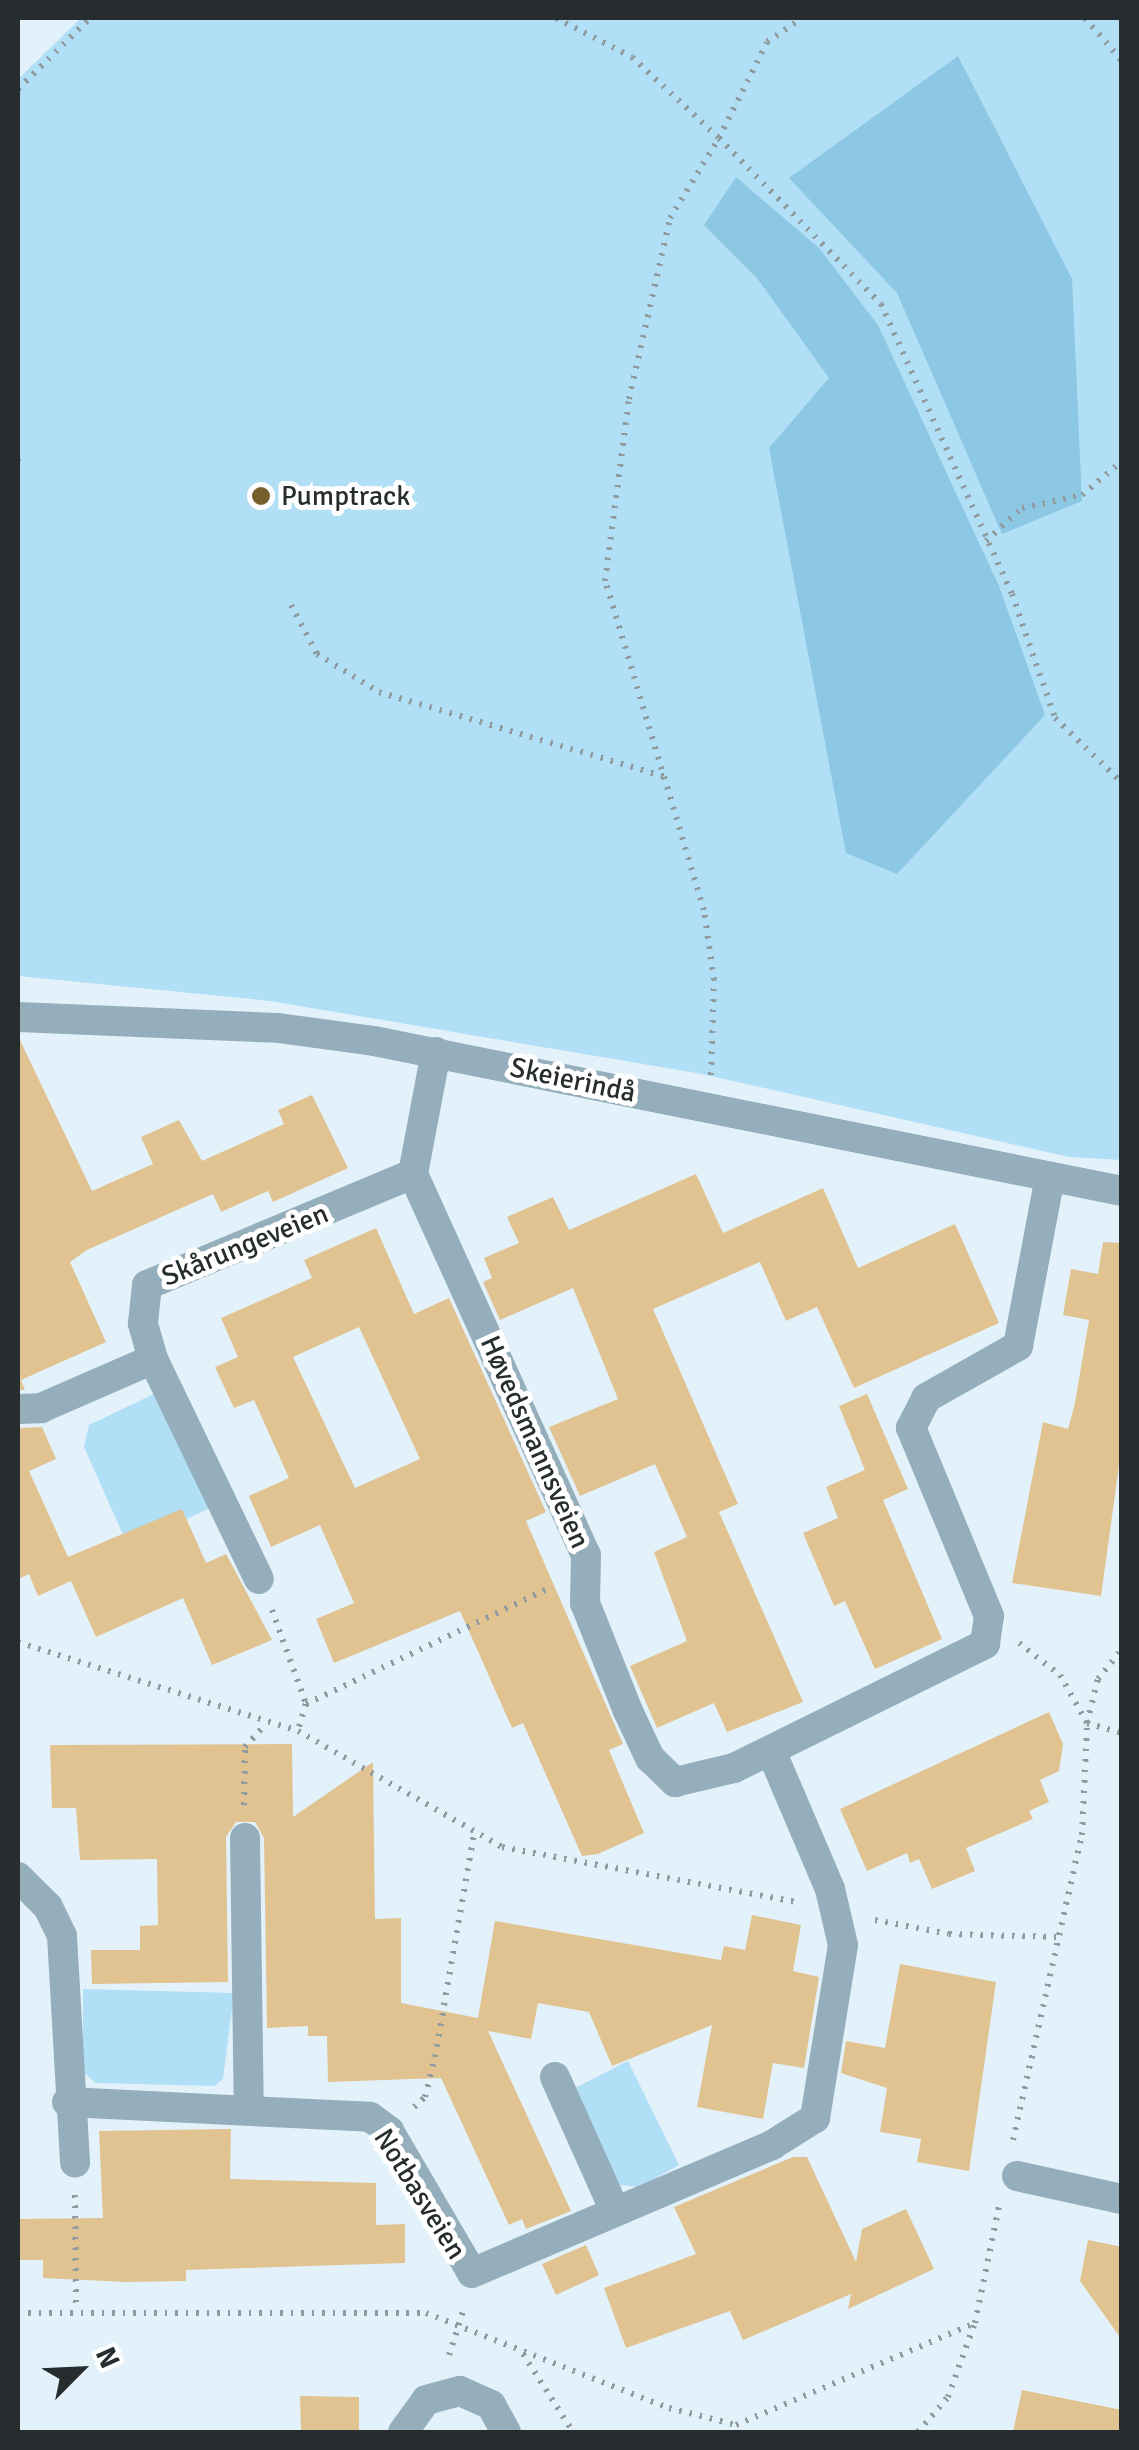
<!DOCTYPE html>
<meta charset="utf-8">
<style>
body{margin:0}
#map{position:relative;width:1139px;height:2450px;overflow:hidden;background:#e3f2fa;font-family:Signika,sans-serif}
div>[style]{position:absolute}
.green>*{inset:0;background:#b1dff6}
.forest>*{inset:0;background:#8cc7e4}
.building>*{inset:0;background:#e0c391}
.path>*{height:6px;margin-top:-3px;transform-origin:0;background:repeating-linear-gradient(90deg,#909ba0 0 2.5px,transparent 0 10.5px)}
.minor>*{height:30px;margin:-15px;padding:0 15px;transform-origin:15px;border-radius:15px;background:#95aebb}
.dots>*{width:28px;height:28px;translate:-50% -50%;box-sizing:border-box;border:5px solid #fff;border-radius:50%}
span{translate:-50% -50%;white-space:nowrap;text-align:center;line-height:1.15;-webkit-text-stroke:10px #fff;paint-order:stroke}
.poi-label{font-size:28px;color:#272d2f}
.left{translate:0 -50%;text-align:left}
.street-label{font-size:28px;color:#272d2f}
.frame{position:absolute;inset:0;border:20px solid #272d2f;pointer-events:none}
.north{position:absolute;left:30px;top:2320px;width:100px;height:100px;-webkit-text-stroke:8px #fff;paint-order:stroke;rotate:66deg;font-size:28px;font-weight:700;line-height:40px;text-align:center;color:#272d2f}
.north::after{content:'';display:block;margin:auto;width:35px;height:45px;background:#272d2f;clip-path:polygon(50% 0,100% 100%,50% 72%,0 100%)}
</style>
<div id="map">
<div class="green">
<div style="clip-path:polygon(81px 18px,1121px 18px,1121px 1160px,1069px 1157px,702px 1074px,270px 1001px,18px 976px,18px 79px)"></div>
<div style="clip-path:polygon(156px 1393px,217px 1505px,128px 1546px,84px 1447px,89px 1425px)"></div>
<div style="clip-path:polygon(83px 1989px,234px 1993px,223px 2079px,214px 2086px,96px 2083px,83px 2072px)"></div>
<div style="clip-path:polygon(628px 2061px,679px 2165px,640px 2187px,619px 2185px,573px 2089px)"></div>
</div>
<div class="forest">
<div style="clip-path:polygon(958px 56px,1072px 279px,1082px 501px,1002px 534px,897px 293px,789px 178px)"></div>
<div style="clip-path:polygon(736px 177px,819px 248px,878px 325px,999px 586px,1045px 715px,897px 874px,846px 853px,769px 448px,829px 378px,757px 278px,704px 225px)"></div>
</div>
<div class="building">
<div style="clip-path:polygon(18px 1036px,92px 1191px,153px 1164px,141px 1137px,179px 1120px,202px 1161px,284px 1124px,278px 1110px,312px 1095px,348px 1168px,273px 1202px,268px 1191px,221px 1212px,213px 1194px,87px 1250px,70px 1262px,106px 1342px,21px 1380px,25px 1390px,18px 1390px)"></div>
<div style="clip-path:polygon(696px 1174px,723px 1233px,823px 1188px,858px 1268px,955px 1224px,999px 1323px,854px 1388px,817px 1307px,786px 1321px,760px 1262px,653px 1309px,738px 1504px,719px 1512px,803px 1702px,727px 1732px,714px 1703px,657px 1728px,630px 1666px,687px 1641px,654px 1552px,687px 1537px,655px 1464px,580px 1496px,549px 1427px,618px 1399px,573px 1288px,500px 1320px,483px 1282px,492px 1278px,484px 1258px,519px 1243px,507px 1217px,553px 1197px,569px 1230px)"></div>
<div style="clip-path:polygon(evenodd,376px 1228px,414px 1314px,449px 1298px,546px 1512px,526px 1521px,623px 1744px,609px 1750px,644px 1833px,598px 1854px,582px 1856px,523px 1723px,512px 1728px,460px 1611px,334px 1663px,316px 1619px,354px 1603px,320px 1525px,271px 1547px,249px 1496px,289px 1478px,254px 1400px,234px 1408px,215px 1367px,238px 1357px,221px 1318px,312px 1278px,304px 1260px,376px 1228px,359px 1327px,420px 1459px,355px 1488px,293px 1357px,359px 1327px)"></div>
<div style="clip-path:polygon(1103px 1242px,1122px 1243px,1122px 1444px,1101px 1596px,1012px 1583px,1043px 1422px,1068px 1429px,1075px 1403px,1089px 1320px,1063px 1315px,1071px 1269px,1098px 1274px)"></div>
<div style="clip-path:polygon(867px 1394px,908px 1489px,883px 1500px,942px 1639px,875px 1669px,845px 1601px,834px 1606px,803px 1533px,838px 1518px,826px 1487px,865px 1470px,839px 1406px)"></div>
<div style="clip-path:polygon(42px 1427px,56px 1459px,29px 1471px,68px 1557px,182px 1509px,206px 1563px,226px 1554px,272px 1640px,212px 1665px,183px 1598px,96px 1637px,71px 1581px,38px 1596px,29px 1574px,18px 1579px,18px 1428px)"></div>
<div style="clip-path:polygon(1049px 1712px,1063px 1744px,1059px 1771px,1040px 1780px,1049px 1802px,1029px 1811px,1033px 1819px,966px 1848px,975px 1871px,932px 1889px,919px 1859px,910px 1863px,907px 1853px,867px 1871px,840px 1809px)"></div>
<div style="clip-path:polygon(292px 1744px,293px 1817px,373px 1762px,375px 1919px,401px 1918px,401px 2003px,478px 2018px,495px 1921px,721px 1960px,724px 1946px,745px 1950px,752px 1915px,801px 1925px,793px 1971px,819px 1977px,804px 2068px,773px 2063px,763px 2119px,697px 2107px,712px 2025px,612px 2066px,589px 2012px,538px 2003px,531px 2039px,488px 2031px,571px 2211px,526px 2229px,522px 2219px,509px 2225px,441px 2078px,328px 2082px,327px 2036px,308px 2036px,308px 2026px,267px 2028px,264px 1838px,255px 1822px,236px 1822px,226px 1837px,228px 1982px,92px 1984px,91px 1950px,140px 1950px,140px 1926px,158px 1925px,157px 1859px,80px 1860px,76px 1808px,52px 1808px,50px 1745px)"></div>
<div style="clip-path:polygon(900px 1964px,996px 1982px,969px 2171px,917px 2162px,921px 2139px,880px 2132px,887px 2088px,841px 2073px,846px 2041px,885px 2048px)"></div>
<div style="clip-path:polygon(231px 2129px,230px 2179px,376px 2183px,376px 2225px,405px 2224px,405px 2263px,186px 2270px,186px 2281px,125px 2282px,43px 2278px,43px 2260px,18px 2260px,18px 2219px,103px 2218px,99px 2131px)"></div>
<div style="clip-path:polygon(793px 2157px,807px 2157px,856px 2262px,862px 2229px,906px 2209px,934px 2269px,848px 2309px,851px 2294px,743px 2340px,730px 2311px,626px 2348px,604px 2288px,696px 2254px,674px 2207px)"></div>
<div style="clip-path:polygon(1088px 2240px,1122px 2247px,1122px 2340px,1080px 2281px)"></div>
<div style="clip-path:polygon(586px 2245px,599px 2275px,556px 2295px,542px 2264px)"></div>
<div style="clip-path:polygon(1022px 2390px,1122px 2410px,1122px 2432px,1013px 2432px)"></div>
<div style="clip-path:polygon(300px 2396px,359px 2397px,359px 2432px,301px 2432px)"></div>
</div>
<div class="path">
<div style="left:556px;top:18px;width:85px;rotate:27.2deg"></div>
<div style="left:632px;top:57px;width:119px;rotate:43deg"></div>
<div style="left:719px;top:138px;width:107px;rotate:-63.4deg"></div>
<div style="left:767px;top:42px;width:42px;rotate:-34.4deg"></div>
<div style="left:1085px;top:18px;width:57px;rotate:49.3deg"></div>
<div style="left:18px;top:89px;width:101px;rotate:-44.6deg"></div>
<div style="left:18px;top:461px;width:3px;rotate:18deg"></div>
<div style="left:986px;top:541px;width:49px;rotate:-42.5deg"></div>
<div style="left:1022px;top:508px;width:61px;rotate:-12.2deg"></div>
<div style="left:1082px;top:495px;width:52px;rotate:-40.4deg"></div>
<div style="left:291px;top:605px;width:55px;rotate:62deg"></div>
<div style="left:317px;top:654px;width:73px;rotate:31.5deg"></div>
<div style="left:379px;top:692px;width:303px;rotate:16.5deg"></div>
<div style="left:711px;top:1075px;width:95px;rotate:-88.2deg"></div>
<div style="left:714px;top:980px;width:71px;rotate:-98.1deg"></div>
<div style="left:704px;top:910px;width:344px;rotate:-106.7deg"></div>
<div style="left:605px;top:581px;width:184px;rotate:-82.5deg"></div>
<div style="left:629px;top:399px;width:186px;rotate:-77.2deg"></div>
<div style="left:670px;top:218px;width:94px;rotate:-58.5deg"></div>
<div style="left:719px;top:138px;width:232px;rotate:45.7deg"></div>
<div style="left:881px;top:304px;width:318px;rotate:65.7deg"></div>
<div style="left:1012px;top:594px;width:131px;rotate:70.9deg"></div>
<div style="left:1055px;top:718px;width:93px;rotate:44.1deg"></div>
<div style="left:272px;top:1610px;width:100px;rotate:70.1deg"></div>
<div style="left:306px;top:1704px;width:28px;rotate:107deg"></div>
<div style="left:18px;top:1642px;width:294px;rotate:17.6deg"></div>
<div style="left:298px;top:1731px;width:235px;rotate:29.6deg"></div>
<div style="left:502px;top:1847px;width:298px;rotate:10.6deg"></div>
<div style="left:1019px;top:1643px;width:52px;rotate:38deg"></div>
<div style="left:1060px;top:1675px;width:55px;rotate:60.6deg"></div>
<div style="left:1087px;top:1723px;width:36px;rotate:16deg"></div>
<div style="left:306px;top:1704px;width:269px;rotate:-25.5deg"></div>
<div style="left:244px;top:1805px;width:58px;rotate:-89deg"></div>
<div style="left:245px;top:1747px;width:28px;rotate:-48deg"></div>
<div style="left:875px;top:1920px;width:75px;rotate:10.7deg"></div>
<div style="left:949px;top:1934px;width:108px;rotate:1.6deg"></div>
<div style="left:414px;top:2107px;width:15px;rotate:-42deg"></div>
<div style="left:425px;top:2097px;width:41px;rotate:-76deg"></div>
<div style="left:435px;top:2057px;width:227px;rotate:-80.1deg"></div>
<div style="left:1013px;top:2140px;width:313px;rotate:-77.3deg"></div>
<div style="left:1082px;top:1835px;width:112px;rotate:-87.4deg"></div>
<div style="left:1087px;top:1723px;width:45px;rotate:-76deg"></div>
<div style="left:1098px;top:1679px;width:38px;rotate:-51deg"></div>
<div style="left:75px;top:2195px;width:114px;rotate:89.5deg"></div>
<div style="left:18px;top:2313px;width:408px"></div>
<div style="left:426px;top:2313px;width:261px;rotate:21.4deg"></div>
<div style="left:669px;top:2408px;width:69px;rotate:14.2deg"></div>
<div style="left:736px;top:2425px;width:260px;rotate:-23.1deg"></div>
<div style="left:975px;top:2323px;width:119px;rotate:-78.4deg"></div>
<div style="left:523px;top:2354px;width:93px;rotate:57.3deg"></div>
<div style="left:449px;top:2355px;width:52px;rotate:-72.3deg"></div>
<div style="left:918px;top:2432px;width:46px;rotate:-49.4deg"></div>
<div style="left:948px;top:2397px;width:77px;rotate:-70.1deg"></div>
</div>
<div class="minor">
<div style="left:18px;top:1017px;width:260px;rotate:2.4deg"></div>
<div style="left:278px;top:1028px;width:97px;rotate:7.7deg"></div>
<div style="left:374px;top:1041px;width:763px;rotate:11.34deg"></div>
<div style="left:436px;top:1052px;width:124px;rotate:100.7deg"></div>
<div style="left:413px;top:1174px;width:418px;rotate:65.6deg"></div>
<div style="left:586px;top:1555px;width:48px;rotate:91.2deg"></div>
<div style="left:585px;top:1603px;width:116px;rotate:68.3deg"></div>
<div style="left:628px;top:1711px;width:52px;rotate:64.9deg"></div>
<div style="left:650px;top:1758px;width:35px;rotate:44deg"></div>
<div style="left:675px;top:1782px;width:61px;rotate:-13.3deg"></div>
<div style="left:734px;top:1768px;width:280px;rotate:-26.3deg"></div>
<div style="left:985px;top:1644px;width:28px;rotate:-82deg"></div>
<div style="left:989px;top:1616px;width:204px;rotate:-112.5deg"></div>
<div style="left:911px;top:1428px;width:34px;rotate:-63deg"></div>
<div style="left:926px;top:1398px;width:106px;rotate:-29.5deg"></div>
<div style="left:1018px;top:1346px;width:172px;rotate:-79.3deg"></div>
<div style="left:153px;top:1359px;width:244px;rotate:64.3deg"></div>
<div style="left:18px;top:1409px;width:23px;rotate:-2deg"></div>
<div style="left:41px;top:1408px;width:122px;rotate:-23.6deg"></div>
<div style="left:153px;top:1359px;width:37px;rotate:-106deg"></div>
<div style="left:143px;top:1323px;width:38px;rotate:-84deg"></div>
<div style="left:147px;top:1285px;width:288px;rotate:-22.7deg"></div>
<div style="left:245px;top:1838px;width:270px;rotate:89.2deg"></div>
<div style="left:18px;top:1877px;width:42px;rotate:45deg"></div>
<div style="left:48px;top:1907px;width:32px;rotate:64deg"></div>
<div style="left:62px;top:1936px;width:227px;rotate:86.7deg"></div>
<div style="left:555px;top:2077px;width:147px;rotate:65.9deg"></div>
<div style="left:67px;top:2102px;width:303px;rotate:2.8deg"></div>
<div style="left:370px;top:2117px;width:24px;rotate:36deg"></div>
<div style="left:389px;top:2131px;width:164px;rotate:59.7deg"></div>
<div style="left:472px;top:2273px;width:326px;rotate:-23.1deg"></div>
<div style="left:772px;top:2145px;width:51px;rotate:-32.1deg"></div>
<div style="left:815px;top:2118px;width:175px;rotate:-80.8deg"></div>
<div style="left:843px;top:1945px;width:57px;rotate:-103.1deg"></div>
<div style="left:830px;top:1889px;width:150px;rotate:-113.1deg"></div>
<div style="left:1017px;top:2176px;width:107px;rotate:12.4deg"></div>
<div style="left:403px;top:2432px;width:39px;rotate:-54deg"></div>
<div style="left:426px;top:2400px;width:35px;rotate:-15deg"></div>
<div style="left:460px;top:2391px;width:34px;rotate:24deg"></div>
<div style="left:491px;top:2405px;width:31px;rotate:61deg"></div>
</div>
<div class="dots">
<div style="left:261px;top:496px;background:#765d2e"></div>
</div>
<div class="poi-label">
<span class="left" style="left:281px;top:496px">Pumptrack</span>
</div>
<div class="street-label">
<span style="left:573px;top:1080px;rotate:12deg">Skeierindå</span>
<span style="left:245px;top:1245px;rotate:-22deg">Skårungeveien</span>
<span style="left:535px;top:1442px;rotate:66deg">Høvedsmannsveien</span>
<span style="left:420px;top:2194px;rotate:58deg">Notbasveien</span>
</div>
<div class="frame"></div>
<div class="north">N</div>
</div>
